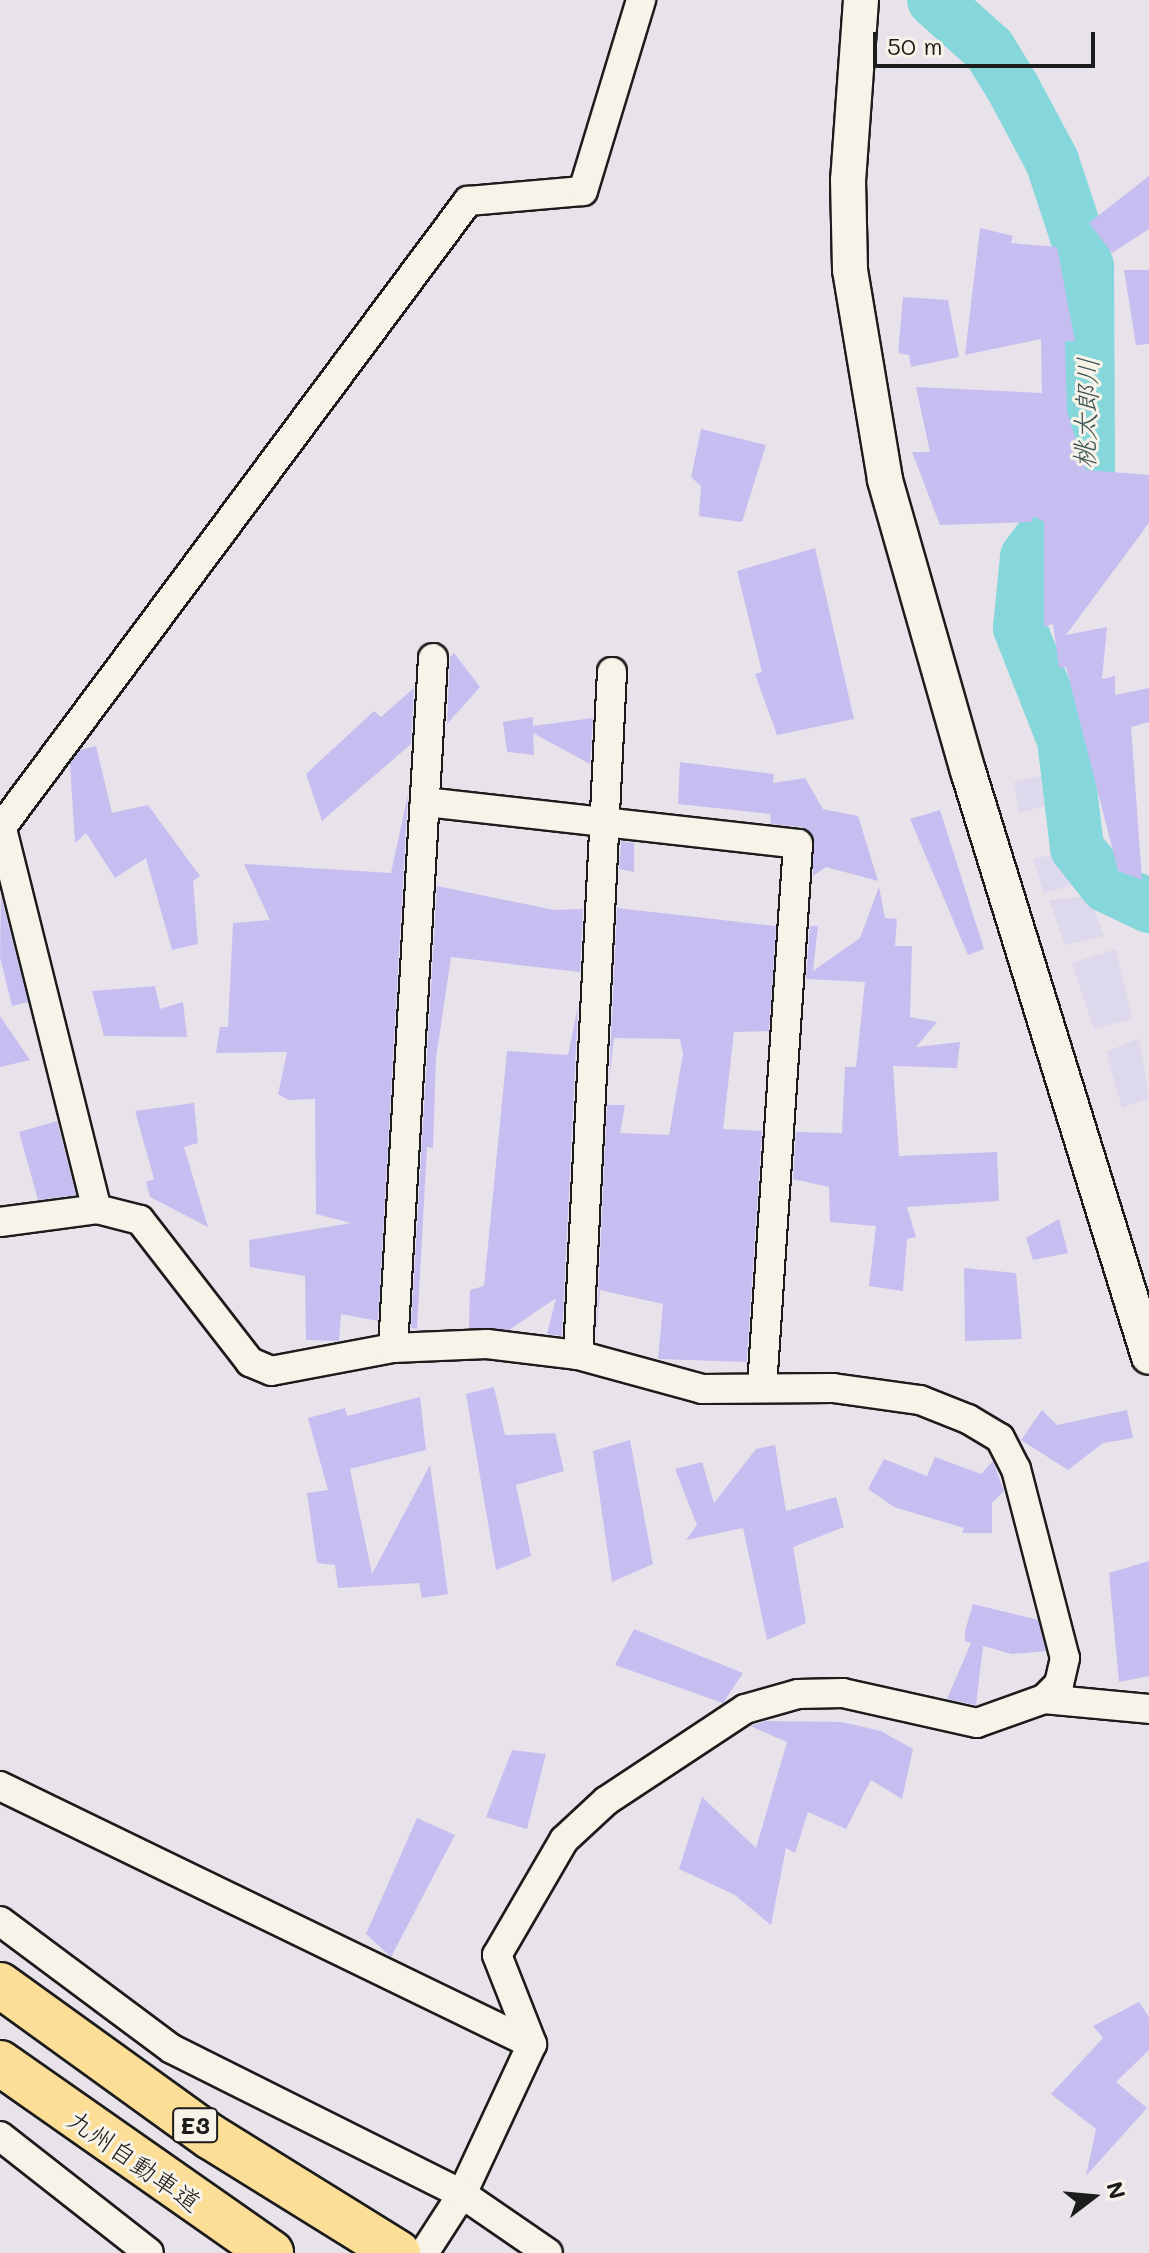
<!DOCTYPE html>
<meta charset="utf-8">
<style>
body{margin:0}
#map{position:relative;width:1149px;height:2253px;overflow:hidden;background:#e8e3ea;font-family:Mali,"Klee One",sans-serif}
div>[style]{position:absolute}
.built>*{inset:0;background:#ded8ec}
.river>*{height:54px;margin:-27px;padding:0 27px;transform-origin:27px;border-radius:27px;background:#85d7db}
.building>*{inset:0;background:#c6bef0}
.roads{filter:drop-shadow(2px 0 #1c1c1c) drop-shadow(-2px 0 #1c1c1c) drop-shadow(0 2px #1c1c1c) drop-shadow(0 -2px #1c1c1c)}
.minor>*{height:28px;margin:-14px;padding:0 14px;transform-origin:14px;border-radius:14px;background:#f7f3e8}
.tertiary>*{height:34px;margin:-17px;padding:0 17px;transform-origin:17px;border-radius:17px;background:#f7f3e8}
.motorway>*{height:44px;margin:-22px;padding:0 22px;transform-origin:22px;border-radius:22px;background:#fcde96}
span{translate:-50% -50%;white-space:nowrap;text-align:center;line-height:1.15;-webkit-text-stroke:6px #f7f3e8;paint-order:stroke}
.shield-label span{padding:2px 6px;background:#f7f3e8;border:2px solid;border-radius:6px;-webkit-text-stroke-width:0}
.shield-label{font-size:24px;color:#1c1c1c;font-weight:700}
.street-label{font-size:26px;color:#1c1c1c}
.water-label{font-size:28px;color:#3c5455;font-style:italic}
.north{position:absolute;left:1053px;top:2157px;width:80px;height:80px;-webkit-text-stroke:6px #f7f3e8;paint-order:stroke;rotate:74deg;font-size:22px;font-weight:700;line-height:32px;text-align:center;color:#1c1c1c}
.north::after{content:'';display:block;margin:auto;width:28px;height:36px;background:#1c1c1c;clip-path:polygon(50% 0,100% 100%,50% 72%,0 100%)}
.scale{position:absolute;left:873px;top:32px;width:222px;height:36px;box-sizing:border-box;border:4px solid #1c1c1c;border-top:0;padding-left:10px;font-size:24px;line-height:28px;white-space:nowrap;color:#1c1c1c;-webkit-text-stroke:6px #f7f3e8;paint-order:stroke}
</style>
<div id="map">
<div class="built">
<div style="clip-path:polygon(1049px 774px,1054px 803px,1019px 813px,1014px 782px)"></div>
<div style="clip-path:polygon(1062px 853px,1076px 884px,1044px 893px,1033px 859px)"></div>
<div style="clip-path:polygon(1089px 896px,1104px 936px,1065px 945px,1049px 900px)"></div>
<div style="clip-path:polygon(1116px 949px,1132px 1019px,1094px 1029px,1072px 963px)"></div>
<div style="clip-path:polygon(1139px 1038px,1149px 1098px,1122px 1108px,1106px 1052px)"></div>
</div>
<div class="river">
<div style="left:934px;top:0;width:74px;rotate:41.7deg"></div>
<div style="left:989px;top:49px;width:46px;rotate:58.4deg"></div>
<div style="left:1013px;top:88px;width:83px;rotate:61.9deg"></div>
<div style="left:1052px;top:161px;width:112px;rotate:71.7deg"></div>
<div style="left:1087px;top:267px;width:209px;rotate:89.7deg"></div>
<div style="left:1088px;top:476px;width:101px;rotate:127deg"></div>
<div style="left:1027px;top:557px;width:71px;rotate:95.6deg"></div>
<div style="left:1020px;top:628px;width:120px;rotate:68.6deg"></div>
<div style="left:1064px;top:740px;width:109px;rotate:83.1deg"></div>
<div style="left:1077px;top:848px;width:48px;rotate:51.7deg"></div>
<div style="left:1107px;top:886px;width:47px;rotate:25.5deg"></div>
</div>
<div class="building">
<div style="clip-path:polygon(1149px 176px,1149px 229px,1112px 253px,1089px 223px)"></div>
<div style="clip-path:polygon(980px 228px,1013px 236px,1011px 243px,1057px 247px,1075px 341px,1065px 341px,1067px 412px,1086px 470px,1149px 475px,1149px 523px,1066px 635px,1107px 627px,1102px 679px,1115px 676px,1115px 695px,1149px 688px,1149px 722px,1131px 727px,1142px 880px,1118px 871px,1066px 667px,1059px 668px,1053px 624px,1044px 627px,1044px 522px,1034px 516px,1031px 522px,940px 525px,912px 452px,930px 452px,916px 387px,1042px 393px,1041px 339px,965px 355px)"></div>
<div style="clip-path:polygon(1124px 270px,1149px 270px,1149px 344px,1136px 345px)"></div>
<div style="clip-path:polygon(903px 297px,948px 300px,959px 357px,911px 367px,909px 355px,898px 353px)"></div>
<div style="clip-path:polygon(701px 429px,766px 445px,742px 522px,699px 516px,701px 486px,691px 477px)"></div>
<div style="clip-path:polygon(815px 548px,854px 719px,777px 735px,755px 674px,762px 672px,737px 571px)"></div>
<div style="clip-path:polygon(454px 653px,480px 687px,447px 724px,450px 657px)"></div>
<div style="clip-path:polygon(414px 688px,411px 744px,322px 821px,306px 774px,374px 711px,381px 717px)"></div>
<div style="clip-path:polygon(533px 717px,533px 726px,593px 718px,590px 764px,533px 733px,534px 755px,507px 752px,503px 722px)"></div>
<div style="clip-path:polygon(96px 746px,112px 813px,148px 805px,200px 876px,193px 881px,198px 944px,172px 950px,146px 858px,115px 878px,86px 833px,75px 843px,70px 764px,80px 750px)"></div>
<div style="clip-path:polygon(680px 762px,774px 774px,773px 783px,805px 778px,823px 809px,858px 816px,878px 881px,826px 867px,813px 876px,813px 836px,801px 827px,771px 824px,770px 814px,678px 804px)"></div>
<div style="clip-path:polygon(408px 794px,378px 1321px,341px 1314px,339px 1341px,306px 1340px,305px 1276px,250px 1267px,249px 1240px,351px 1223px,316px 1214px,315px 1099px,289px 1100px,278px 1094px,287px 1052px,216px 1053px,220px 1027px,228px 1027px,233px 923px,270px 920px,244px 864px,391px 873px)"></div>
<div style="clip-path:polygon(940px 810px,984px 949px,968px 955px,910px 819px)"></div>
<div style="clip-path:polygon(621px 841px,634px 843px,634px 872px,619px 869px)"></div>
<div style="clip-path:polygon(437px 886px,554px 910px,583px 909px,580px 972px,451px 957px,436px 1058px,433px 1148px,427px 1147px,417px 1329px,411px 1328px)"></div>
<div style="clip-path:polygon(879px 887px,885px 918px,897px 919px,895px 946px,912px 946px,910px 1017px,937px 1022px,916px 1047px,960px 1042px,957px 1068px,893px 1066px,899px 1156px,997px 1152px,999px 1201px,907px 1207px,916px 1237px,907px 1239px,903px 1291px,869px 1286px,876px 1226px,830px 1222px,829px 1187px,793px 1179px,796px 1132px,842px 1133px,845px 1067px,856px 1067px,865px 982px,806px 979px,810px 926px,818px 926px,813px 971px,860px 938px)"></div>
<div style="clip-path:polygon(1px 896px,28px 1002px,12px 1006px,0 957px)"></div>
<div style="clip-path:polygon(617px 908px,776px 926px,769px 1031px,734px 1032px,723px 1129px,762px 1131px,746px 1372px,746px 1362px,658px 1359px,663px 1304px,600px 1290px,596px 1340px,607px 1105px,625px 1105px,620px 1133px,669px 1135px,683px 1054px,680px 1039px,614px 1038px,609px 1082px)"></div>
<div style="clip-path:polygon(155px 986px,160px 1009px,183px 1002px,187px 1037px,104px 1036px,92px 991px)"></div>
<div style="clip-path:polygon(578px 1006px,562px 1336px,547px 1334px,556px 1298px,509px 1330px,469px 1328px,470px 1290px,484px 1286px,507px 1051px,568px 1055px)"></div>
<div style="clip-path:polygon(0 1016px,30px 1060px,0 1067px)"></div>
<div style="clip-path:polygon(194px 1103px,198px 1143px,184px 1147px,208px 1227px,150px 1197px,146px 1182px,154px 1179px,135px 1111px)"></div>
<div style="clip-path:polygon(57px 1121px,76px 1195px,38px 1200px,19px 1132px)"></div>
<div style="clip-path:polygon(1059px 1219px,1068px 1253px,1033px 1260px,1026px 1238px)"></div>
<div style="clip-path:polygon(964px 1268px,1016px 1273px,1022px 1339px,965px 1341px)"></div>
<div style="clip-path:polygon(494px 1387px,505px 1435px,555px 1433px,564px 1471px,516px 1485px,531px 1556px,496px 1570px,466px 1394px)"></div>
<div style="clip-path:polygon(420px 1397px,426px 1450px,350px 1469px,372px 1574px,430px 1465px,448px 1594px,422px 1598px,419px 1583px,338px 1588px,335px 1565px,317px 1563px,307px 1493px,328px 1490px,308px 1418px,345px 1408px,347px 1416px)"></div>
<div style="clip-path:polygon(1042px 1410px,1057px 1425px,1127px 1410px,1133px 1438px,1103px 1443px,1068px 1470px,1021px 1440px)"></div>
<div style="clip-path:polygon(630px 1440px,653px 1564px,612px 1582px,593px 1451px)"></div>
<div style="clip-path:polygon(775px 1445px,786px 1511px,836px 1497px,844px 1527px,793px 1547px,806px 1623px,767px 1640px,743px 1528px,686px 1540px,697px 1525px,675px 1469px,702px 1462px,714px 1503px,756px 1449px)"></div>
<div style="clip-path:polygon(935px 1457px,981px 1474px,993px 1461px,1004px 1491px,992px 1503px,992px 1533px,962px 1533px,964px 1528px,894px 1507px,868px 1489px,884px 1459px,927px 1476px)"></div>
<div style="clip-path:polygon(1149px 1561px,1149px 1676px,1119px 1682px,1109px 1573px)"></div>
<div style="clip-path:polygon(973px 1604px,1038px 1620px,1046px 1651px,1012px 1654px,983px 1646px,976px 1705px,947px 1699px,971px 1643px,965px 1641px,965px 1631px)"></div>
<div style="clip-path:polygon(634px 1629px,693px 1653px,743px 1673px,723px 1703px,615px 1665px)"></div>
<div style="clip-path:polygon(766px 1721px,842px 1722px,881px 1731px,913px 1749px,902px 1799px,871px 1780px,846px 1829px,808px 1812px,795px 1853px,786px 1848px,771px 1925px,735px 1895px,679px 1869px,702px 1797px,756px 1848px,787px 1742px,750px 1726px)"></div>
<div style="clip-path:polygon(512px 1750px,546px 1754px,527px 1829px,486px 1817px)"></div>
<div style="clip-path:polygon(417px 1818px,455px 1835px,391px 1957px,366px 1934px)"></div>
<div style="clip-path:polygon(1139px 2002px,1149px 2017px,1149px 2050px,1116px 2082px,1147px 2108px,1086px 2176px,1096px 2129px,1051px 2094px,1103px 2038px,1093px 2026px)"></div>
</div>
<div class="roads">
<div class="minor">
<div style="left:425px;top:802px;width:375px;rotate:6.4deg"></div>
<div style="left:798px;top:844px;width:544px;rotate:93.79deg"></div>
<div style="left:0;top:821px;width:400px;rotate:76deg"></div>
<div style="left:1px;top:828px;width:782px;rotate:-53.32deg"></div>
<div style="left:468px;top:201px;width:115px;rotate:-5deg"></div>
<div style="left:583px;top:191px;width:200px;rotate:-73.1deg"></div>
<div style="left:0;top:1222px;width:98px;rotate:-7.6deg"></div>
<div style="left:97px;top:1209px;width:44px;rotate:14.3deg"></div>
<div style="left:140px;top:1220px;width:180px;rotate:52.2deg"></div>
<div style="left:250px;top:1362px;width:23px;rotate:23deg"></div>
<div style="left:271px;top:1371px;width:124px;rotate:-10.7deg"></div>
<div style="left:393px;top:1348px;width:94px;rotate:-2.4deg"></div>
<div style="left:487px;top:1344px;width:92px;rotate:6.9deg"></div>
<div style="left:578px;top:1355px;width:129px;rotate:15.3deg"></div>
<div style="left:702px;top:1389px;width:131px;rotate:-0.4deg"></div>
<div style="left:833px;top:1388px;width:88px;rotate:7.9deg"></div>
<div style="left:920px;top:1400px;width:52px;rotate:21.6deg"></div>
<div style="left:968px;top:1419px;width:37px;rotate:31deg"></div>
<div style="left:1000px;top:1438px;width:35px;rotate:63deg"></div>
<div style="left:1016px;top:1469px;width:195px;rotate:75.5deg"></div>
<div style="left:1065px;top:1658px;width:27px;rotate:103deg"></div>
<div style="left:1059px;top:1684px;width:21px;rotate:135deg"></div>
<div style="left:1044px;top:1699px;width:71px;rotate:160.3deg"></div>
<div style="left:977px;top:1723px;width:137px;rotate:-167.4deg"></div>
<div style="left:843px;top:1693px;width:45px;rotate:178.7deg"></div>
<div style="left:798px;top:1694px;width:55px;rotate:164.2deg"></div>
<div style="left:745px;top:1709px;width:167px;rotate:146.5deg"></div>
<div style="left:606px;top:1801px;width:57px;rotate:137.1deg"></div>
<div style="left:564px;top:1840px;width:133px;rotate:120.2deg"></div>
<div style="left:497px;top:1955px;width:96px;rotate:68.5deg"></div>
<div style="left:532px;top:2044px;width:166px;rotate:115deg"></div>
<div style="left:462px;top:2194px;width:70px;rotate:122.8deg"></div>
<div style="left:393px;top:1348px;width:691px;rotate:-86.68deg"></div>
<div style="left:578px;top:1355px;width:684px;rotate:-87.15deg"></div>
<div style="left:1044px;top:1699px;width:105px;rotate:5.4deg"></div>
<div style="left:0;top:1786px;width:591px;rotate:25.87deg"></div>
<div style="left:0;top:1921px;width:214px;rotate:36.7deg"></div>
<div style="left:172px;top:2049px;width:324px;rotate:26.6deg"></div>
<div style="left:462px;top:2194px;width:104px;rotate:34.5deg"></div>
<div style="left:0;top:2136px;width:189px;rotate:38.1deg"></div>
</div>
<div class="tertiary">
<div style="left:861px;top:0;width:180px;rotate:94.1deg"></div>
<div style="left:848px;top:180px;width:90px;rotate:88.7deg"></div>
<div style="left:850px;top:270px;width:213px;rotate:80.5deg"></div>
<div style="left:885px;top:480px;width:303px;rotate:74.1deg"></div>
<div style="left:968px;top:771px;width:613px;rotate:72.84deg"></div>
</div>
<div class="motorway">
<div style="left:0;top:1985px;width:260px;rotate:35.8deg"></div>
<div style="left:211px;top:2137px;width:220px;rotate:31.8deg"></div>
<div style="left:0;top:2063px;width:331px;rotate:35deg"></div>
</div>
</div>
<div class="shield-label">
<span style="left:195px;top:2125px">E3</span>
</div>
<div class="street-label">
<span style="left:134px;top:2161px;rotate:35deg">九州自動車道</span>
</div>
<div class="water-label">
<span style="left:1085px;top:413px;rotate:-88deg">桃太郎川</span>
</div>
<div class="north">N</div>
<div class="scale">50 m</div>
</div>
